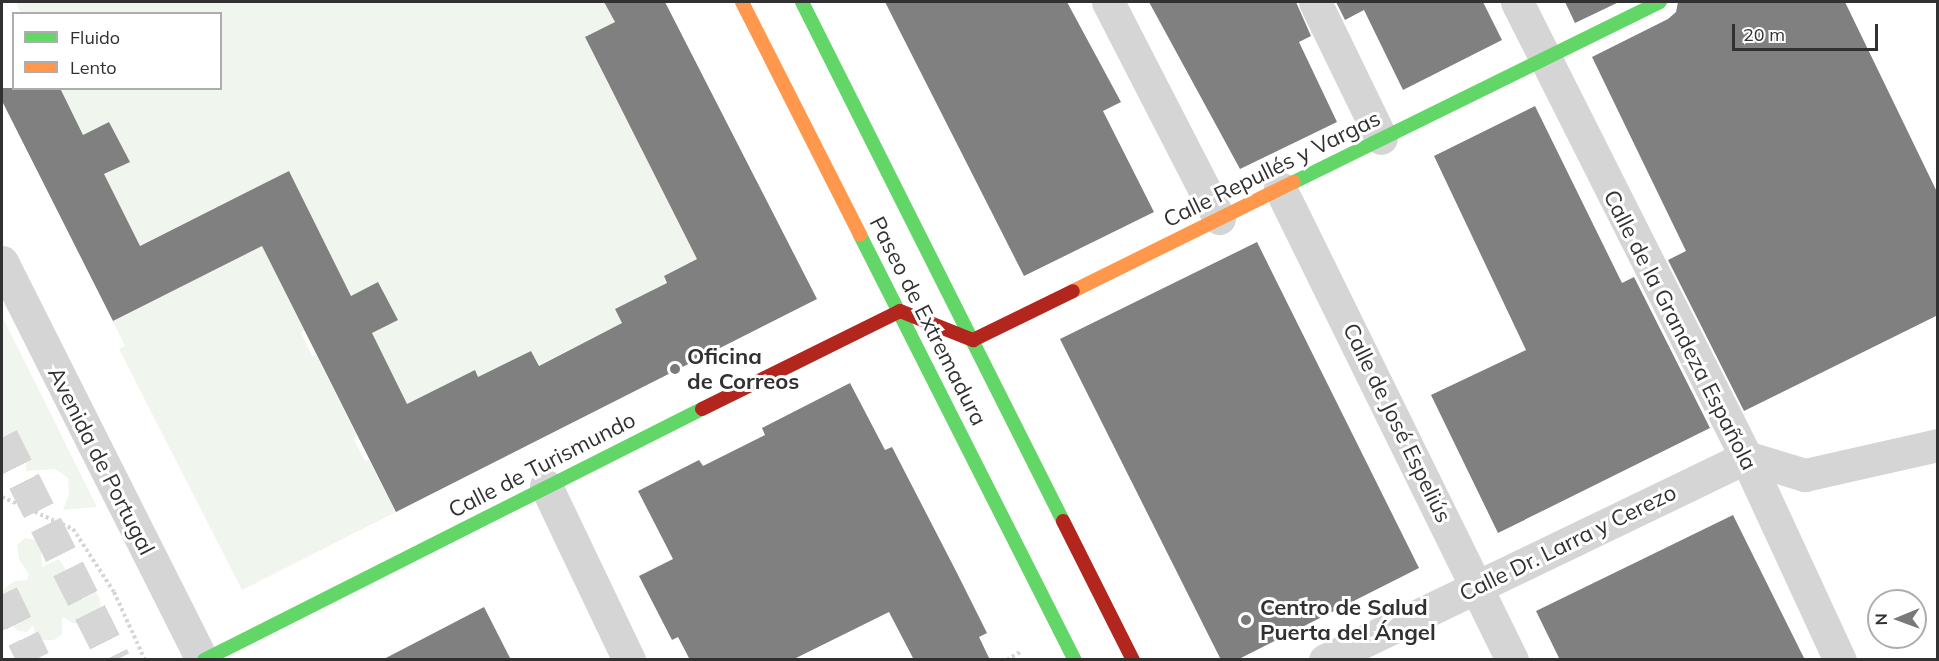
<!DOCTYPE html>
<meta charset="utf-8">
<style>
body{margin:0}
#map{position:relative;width:1939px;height:661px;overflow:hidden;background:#fff;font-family:Mulish,sans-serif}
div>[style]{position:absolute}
.green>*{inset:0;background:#f0f5ee}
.building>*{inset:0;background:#808080}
.highway-tunnel>*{height:33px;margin-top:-16.5px;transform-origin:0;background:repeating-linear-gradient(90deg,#d6d6d6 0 33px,transparent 0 49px)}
.path>*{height:4px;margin-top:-2px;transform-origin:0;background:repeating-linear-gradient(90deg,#d5d5d5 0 3px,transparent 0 6px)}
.street>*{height:33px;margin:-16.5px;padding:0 16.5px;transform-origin:16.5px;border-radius:16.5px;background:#d5d5d5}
.fast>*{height:14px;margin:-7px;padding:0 7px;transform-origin:7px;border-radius:7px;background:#63d668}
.slow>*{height:14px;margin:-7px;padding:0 7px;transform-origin:7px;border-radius:7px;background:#ff974d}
.jam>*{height:14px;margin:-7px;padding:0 7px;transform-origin:7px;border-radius:7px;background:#b3261e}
.dots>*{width:16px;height:16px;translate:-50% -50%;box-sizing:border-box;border:3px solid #fff;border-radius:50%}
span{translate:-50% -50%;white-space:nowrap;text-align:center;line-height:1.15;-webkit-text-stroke:6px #fff;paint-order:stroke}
.street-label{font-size:22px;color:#313131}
.poi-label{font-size:22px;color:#313131;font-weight:700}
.left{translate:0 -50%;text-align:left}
.frame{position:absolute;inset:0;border:3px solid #313131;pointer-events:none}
.legend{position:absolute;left:12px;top:12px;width:210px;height:78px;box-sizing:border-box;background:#fff;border:2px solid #adadad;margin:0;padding:8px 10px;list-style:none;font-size:18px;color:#313131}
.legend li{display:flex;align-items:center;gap:12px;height:30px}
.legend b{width:30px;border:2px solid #adadad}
.north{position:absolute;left:1867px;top:589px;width:60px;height:60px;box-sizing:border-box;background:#fff;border:2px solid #adadad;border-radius:50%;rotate:269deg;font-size:16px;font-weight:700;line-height:24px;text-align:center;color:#313131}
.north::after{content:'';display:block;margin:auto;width:21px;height:27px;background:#797979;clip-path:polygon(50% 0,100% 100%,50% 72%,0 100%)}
.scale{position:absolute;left:1732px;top:24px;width:146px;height:27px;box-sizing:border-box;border:3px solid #313131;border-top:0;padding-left:8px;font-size:18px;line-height:21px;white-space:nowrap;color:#313131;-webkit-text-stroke:4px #fff;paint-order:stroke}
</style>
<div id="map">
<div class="green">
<div style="clip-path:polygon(16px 2px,604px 2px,615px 22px,585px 37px,612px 92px,706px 254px,664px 276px,667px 283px,615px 309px,622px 323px,539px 365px,531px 351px,478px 377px,417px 426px,371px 334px,397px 320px,378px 282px,351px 296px,289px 171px,139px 246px,104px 175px,129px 161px,109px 122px,83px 135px,60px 89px,220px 88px,220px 14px,21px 13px)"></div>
<div style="clip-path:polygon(262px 246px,304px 330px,301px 332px,312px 356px,316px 355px,357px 436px,353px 438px,365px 461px,369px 460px,396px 512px,242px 590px,119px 349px,125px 346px,113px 321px)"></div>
<div style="clip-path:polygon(2px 316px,97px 507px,63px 510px,69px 493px,68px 478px,55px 469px,26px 471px,26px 459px,18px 445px,2px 435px)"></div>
<div style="clip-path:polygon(25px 538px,36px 540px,41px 551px,42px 567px,59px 559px,66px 570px,63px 584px,75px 579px,91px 584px,100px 599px,101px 611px,86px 625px,73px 623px,62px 617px,62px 634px,54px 640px,44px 640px,35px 636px,33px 625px,27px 632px,18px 631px,14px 627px,18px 614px,2px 609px,2px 591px,14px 581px,27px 580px,29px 574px,19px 559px,17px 545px)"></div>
</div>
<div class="building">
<div style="clip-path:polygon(604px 2px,665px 2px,817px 299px,396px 512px,262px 246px,113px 321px,2px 101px,2px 88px,60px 88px,83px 135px,109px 122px,130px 162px,104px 174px,140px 246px,289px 171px,351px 296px,378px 282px,398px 320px,372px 333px,407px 404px,475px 370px,478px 377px,531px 351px,539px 366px,622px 323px,615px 309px,667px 283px,664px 276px,697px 259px,585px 37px,615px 22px)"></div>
<div style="clip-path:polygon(885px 2px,1067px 2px,1121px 102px,1103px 111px,1154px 212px,1024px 276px)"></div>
<div style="clip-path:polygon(1149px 2px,1296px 2px,1311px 36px,1299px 42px,1337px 122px,1240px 169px)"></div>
<div style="clip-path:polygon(1336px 2px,1483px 2px,1502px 40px,1403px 90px,1364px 10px,1345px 20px)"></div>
<div style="clip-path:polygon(1565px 2px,1619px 2px,1575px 23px)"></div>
<div style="clip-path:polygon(1678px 2px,1845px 2px,1938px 194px,1938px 315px,1744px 411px,1668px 260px,1686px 251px,1592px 57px,1668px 19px,1676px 12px)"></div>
<div style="clip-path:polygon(1535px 106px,1622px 283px,1634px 277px,1710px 428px,1498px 533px,1431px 395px,1526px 350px,1434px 156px)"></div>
<div style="clip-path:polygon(1257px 242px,1419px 568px,1237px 660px,1221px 660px,1060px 339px)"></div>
<div style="clip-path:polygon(850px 383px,885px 450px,892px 447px,957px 573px,987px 633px,979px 637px,990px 660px,914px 660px,889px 612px,792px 660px,690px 660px,678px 637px,672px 640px,639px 576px,673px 559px,638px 491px,699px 460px,703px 466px,765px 435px,762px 428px)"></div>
<div style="clip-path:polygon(1733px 515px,1805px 660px,1560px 660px,1536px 611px)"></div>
<div style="clip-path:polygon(484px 607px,511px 660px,382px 660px)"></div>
</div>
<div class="highway-tunnel">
<div style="left:2px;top:437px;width:250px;rotate:63.3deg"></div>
<div style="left:2px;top:594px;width:73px;rotate:64.1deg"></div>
</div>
<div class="path">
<div style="left:2px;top:497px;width:78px;rotate:24.3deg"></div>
<div style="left:73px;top:529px;width:75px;rotate:56.9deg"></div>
<div style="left:114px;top:592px;width:75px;rotate:65.5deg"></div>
<div style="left:1007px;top:660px;width:17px;rotate:-31deg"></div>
</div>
<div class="street">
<div style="left:1108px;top:2px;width:243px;rotate:62.8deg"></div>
<div style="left:1315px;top:2px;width:151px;rotate:64.1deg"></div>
<div style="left:1517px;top:2px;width:509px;rotate:63.28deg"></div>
<div style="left:1746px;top:457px;width:224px;rotate:65.2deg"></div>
<div style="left:1280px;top:188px;width:526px;rotate:63.82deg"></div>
<div style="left:2px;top:262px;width:445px;rotate:63.3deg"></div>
<div style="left:1746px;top:457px;width:62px;rotate:17deg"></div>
<div style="left:1805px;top:475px;width:136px;rotate:-12.7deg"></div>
<div style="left:546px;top:486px;width:193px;rotate:64.5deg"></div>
<div style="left:1325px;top:660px;width:467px;rotate:-25.7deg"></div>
</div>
<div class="fast">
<div style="left:802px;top:2px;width:581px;rotate:63.3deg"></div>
<div style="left:1294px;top:182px;width:408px;rotate:-26.2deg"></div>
<div style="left:860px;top:235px;width:476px;rotate:63.2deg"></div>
<div style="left:204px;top:660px;width:558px;rotate:-26.75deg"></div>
</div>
<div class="slow">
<div style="left:742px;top:2px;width:261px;rotate:63.1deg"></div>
<div style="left:1073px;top:291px;width:246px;rotate:-26.3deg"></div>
</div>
<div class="jam">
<div style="left:702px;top:409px;width:221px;rotate:-26.3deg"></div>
<div style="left:900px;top:311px;width:79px;rotate:21.7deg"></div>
<div style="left:973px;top:340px;width:111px;rotate:-26.1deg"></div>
<div style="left:1063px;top:521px;width:156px;rotate:63.3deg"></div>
</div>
<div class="dots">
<div style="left:675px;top:369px;background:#797979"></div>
<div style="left:1246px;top:620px;background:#797979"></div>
</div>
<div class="street-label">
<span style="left:1272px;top:169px;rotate:-26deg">Calle Repullés y Vargas</span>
<span style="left:928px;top:321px;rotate:63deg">Paseo de Extremadura</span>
<span style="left:1680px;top:330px;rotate:63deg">Calle de la Grandeza Española</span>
<span style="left:1397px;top:423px;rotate:64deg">Calle de José Espeliús</span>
<span style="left:101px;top:461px;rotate:63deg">Avenida de Portugal</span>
<span style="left:542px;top:465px;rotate:-27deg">Calle de Turismundo</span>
<span style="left:1568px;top:543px;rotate:-26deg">Calle Dr. Larra y Cerezo</span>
</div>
<div class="poi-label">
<span class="left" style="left:687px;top:369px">Oficina<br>de Correos</span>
<span class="left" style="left:1260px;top:620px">Centro de Salud<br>Puerta del Ángel</span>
</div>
<div class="frame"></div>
<ul class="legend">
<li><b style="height:8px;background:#63d668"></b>Fluido</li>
<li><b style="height:8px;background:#ff974d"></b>Lento</li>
</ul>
<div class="north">N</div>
<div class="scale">20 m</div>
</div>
